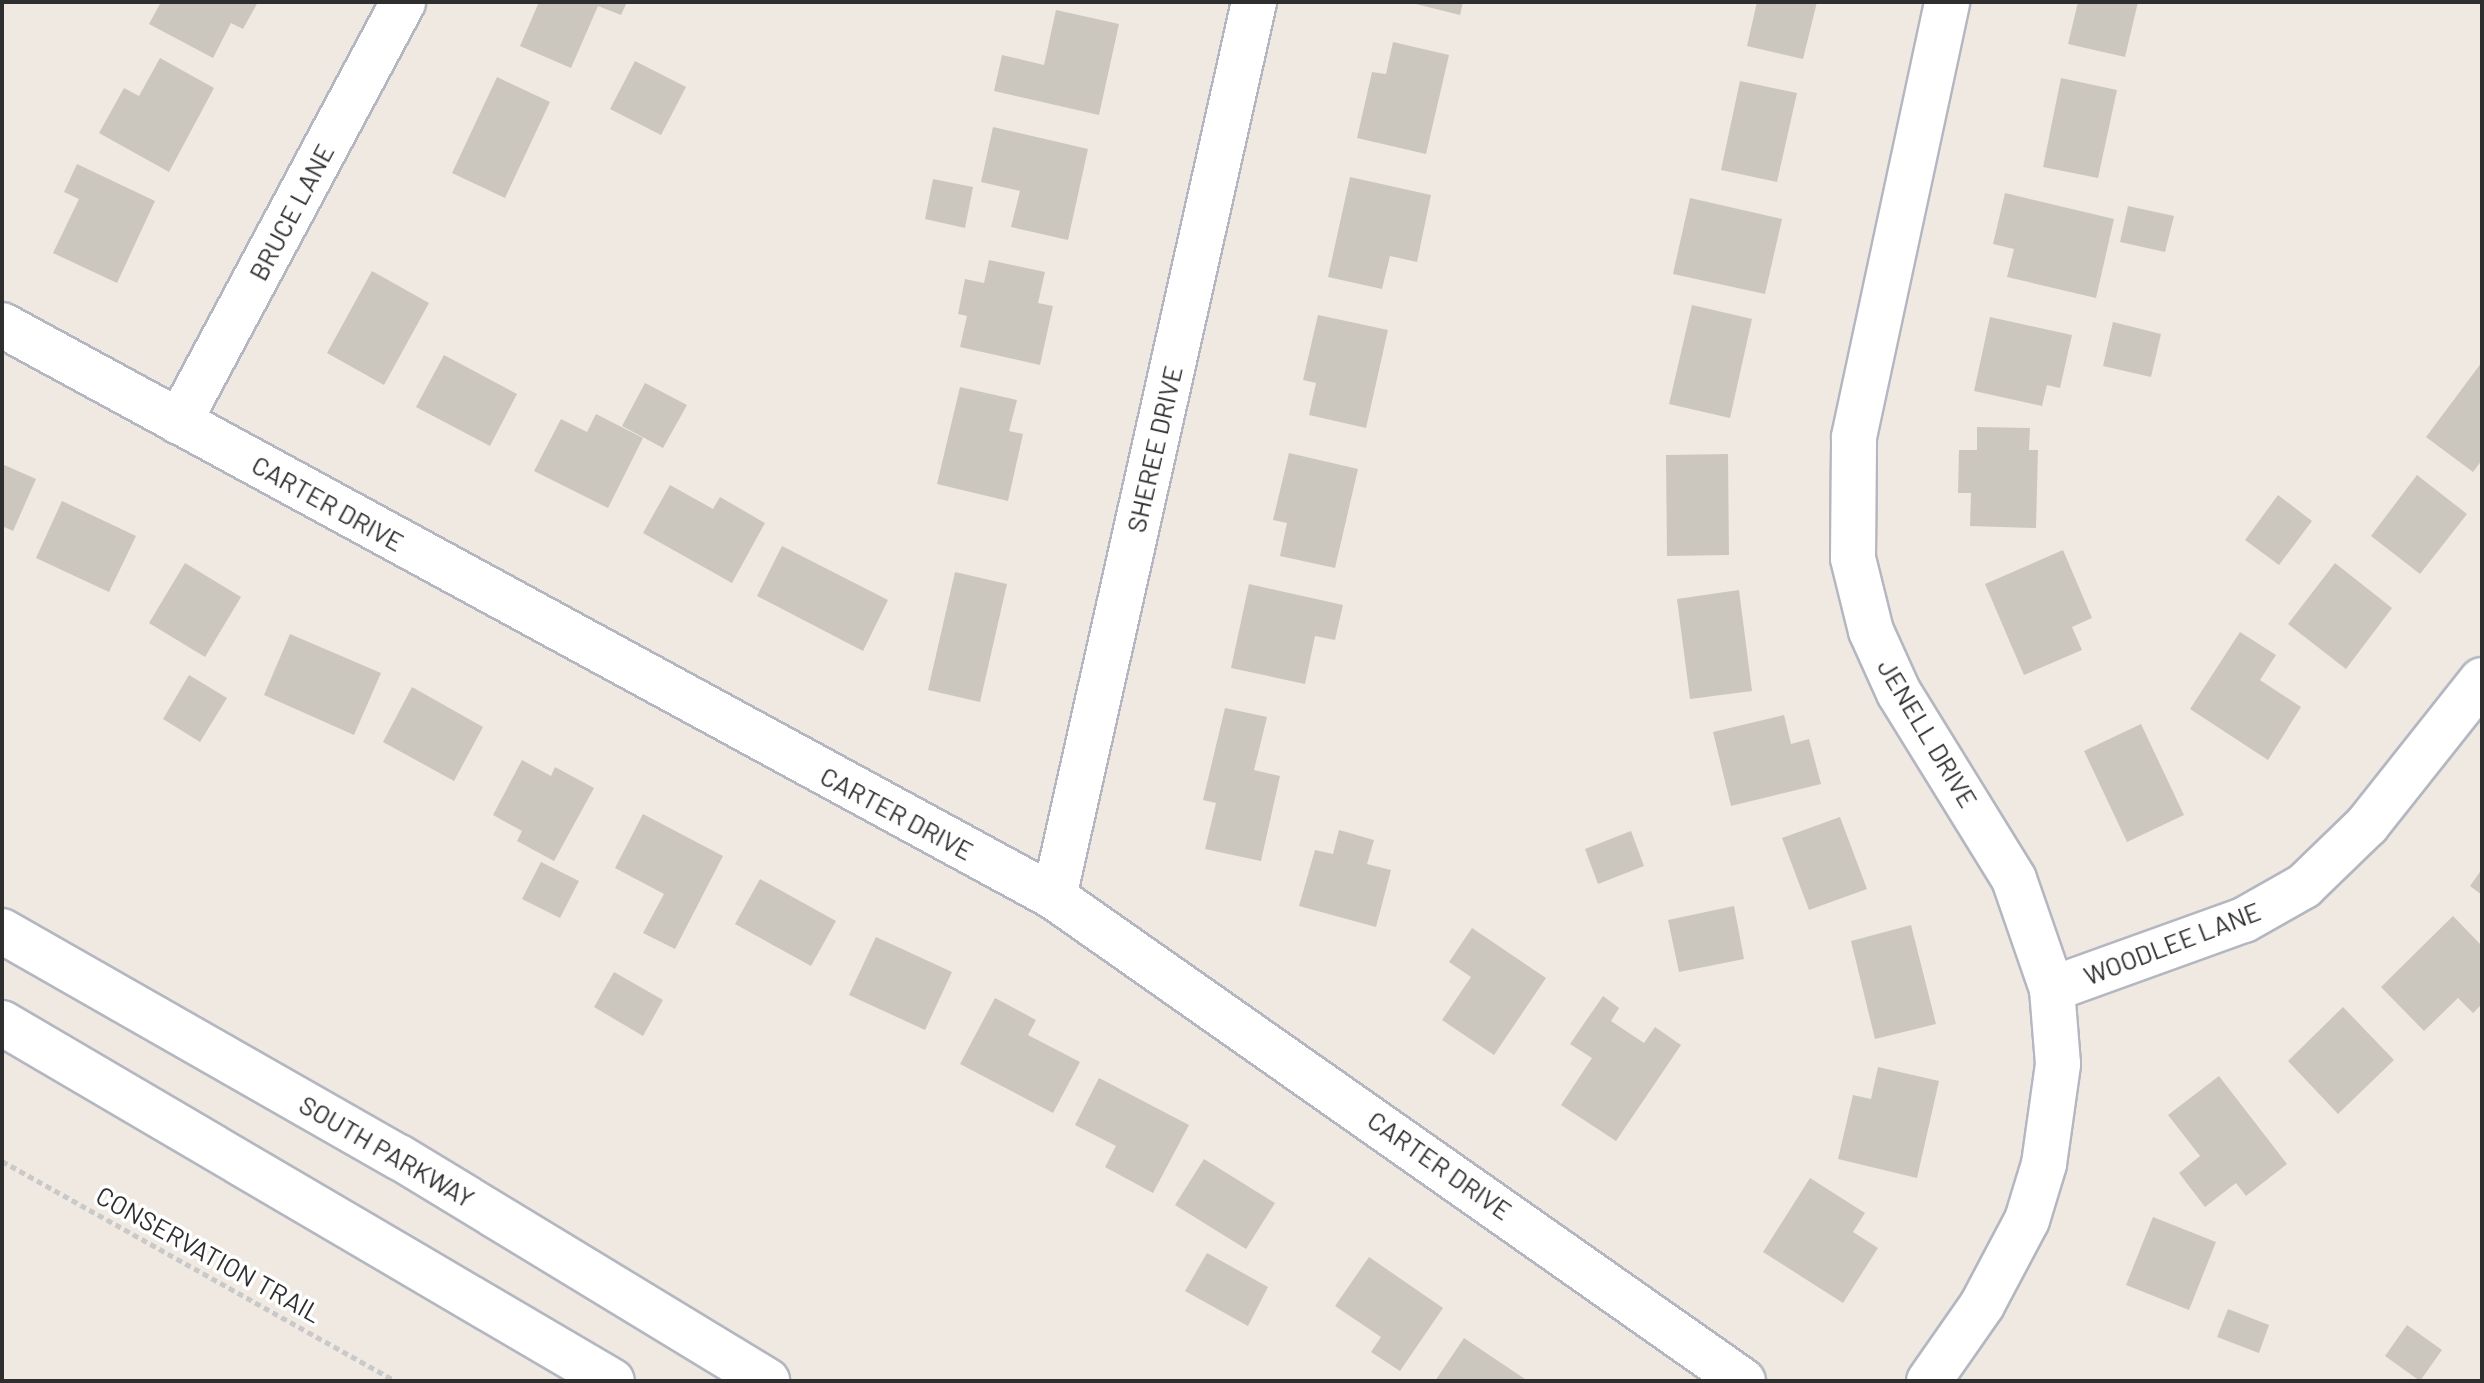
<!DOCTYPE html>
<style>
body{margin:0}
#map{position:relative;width:2484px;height:1383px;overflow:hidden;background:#efe9e1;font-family:Barlow,sans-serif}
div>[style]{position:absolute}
.building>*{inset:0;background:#cbc7bf}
.path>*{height:5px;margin-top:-2.5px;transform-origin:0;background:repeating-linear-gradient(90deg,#c9c9c9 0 6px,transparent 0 10px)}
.roads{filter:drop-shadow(2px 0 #b4b7c1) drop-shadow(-2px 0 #b4b7c1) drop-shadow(0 2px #b4b7c1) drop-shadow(0 -2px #b4b7c1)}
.street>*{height:44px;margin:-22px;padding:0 22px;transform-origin:22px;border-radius:22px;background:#fff}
.secondary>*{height:44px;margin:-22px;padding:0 22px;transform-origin:22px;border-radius:22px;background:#fff}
span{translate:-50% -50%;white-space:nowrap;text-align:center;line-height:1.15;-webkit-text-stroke:7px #fff;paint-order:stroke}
.street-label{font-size:26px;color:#2e2e2e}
.frame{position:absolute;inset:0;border:4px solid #2e2e2e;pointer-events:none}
</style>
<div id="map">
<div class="building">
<div style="clip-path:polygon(161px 2px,258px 2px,243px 29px,231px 23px,213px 58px,149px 24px)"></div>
<div style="clip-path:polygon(539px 2px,627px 2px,621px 15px,598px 6px,571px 68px,520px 46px)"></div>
<div style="clip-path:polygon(1408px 2px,1463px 2px,1460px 15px)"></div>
<div style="clip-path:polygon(1757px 2px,1817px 2px,1803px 59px,1747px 46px)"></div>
<div style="clip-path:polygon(2078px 2px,2138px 2px,2125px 57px,2068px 44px)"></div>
<div style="clip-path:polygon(1056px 10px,1119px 24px,1099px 115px,994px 91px,1002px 55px,1044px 65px)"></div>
<div style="clip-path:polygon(1393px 42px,1449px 55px,1426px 154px,1357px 138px,1372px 72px,1386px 74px)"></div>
<div style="clip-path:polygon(160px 58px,214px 88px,169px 172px,99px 133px,124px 88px,139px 96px)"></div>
<div style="clip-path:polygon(635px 61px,686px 87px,661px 135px,610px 109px)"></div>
<div style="clip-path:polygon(497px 77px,550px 102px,505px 198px,452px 173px)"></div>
<div style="clip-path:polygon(2061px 78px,2117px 90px,2098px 178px,2043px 167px)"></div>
<div style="clip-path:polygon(1740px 81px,1797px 93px,1777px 182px,1721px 170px)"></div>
<div style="clip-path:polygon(993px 127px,1088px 149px,1068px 240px,1011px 227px,1020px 191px,981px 182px)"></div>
<div style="clip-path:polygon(77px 164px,155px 201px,117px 283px,53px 253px,79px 199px,64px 192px)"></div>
<div style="clip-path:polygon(1350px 177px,1431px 195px,1417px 262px,1390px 256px,1382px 289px,1328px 277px)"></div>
<div style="clip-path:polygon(933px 179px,973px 187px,965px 228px,925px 219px)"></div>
<div style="clip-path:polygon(2005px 193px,2114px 219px,2096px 298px,2007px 277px,2014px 249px,1993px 244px)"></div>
<div style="clip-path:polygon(1690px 198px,1782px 219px,1765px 294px,1673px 274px)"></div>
<div style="clip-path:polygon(2128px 206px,2174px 216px,2165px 252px,2120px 242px)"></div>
<div style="clip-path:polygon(989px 260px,1045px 272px,1038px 303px,1053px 306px,1040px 365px,960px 347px,967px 316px,958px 314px,965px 279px,984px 283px)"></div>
<div style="clip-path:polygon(372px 271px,429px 303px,384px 385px,327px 353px)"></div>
<div style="clip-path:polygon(1692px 305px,1752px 319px,1730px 418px,1669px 404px)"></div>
<div style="clip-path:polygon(1318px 315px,1388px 330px,1366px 428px,1309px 415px,1316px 383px,1303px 380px)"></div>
<div style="clip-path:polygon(1990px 317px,2072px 335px,2060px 388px,2047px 385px,2042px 406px,1974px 391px)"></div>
<div style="clip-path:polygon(2113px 322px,2161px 334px,2151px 377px,2103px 366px)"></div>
<div style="clip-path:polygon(444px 355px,517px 394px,490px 446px,416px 407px)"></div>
<div style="clip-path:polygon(2482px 362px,2482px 460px,2473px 472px,2426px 437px)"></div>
<div style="clip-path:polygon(645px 383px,687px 405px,663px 448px,622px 426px)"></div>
<div style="clip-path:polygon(960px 387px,1017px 400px,1009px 431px,1023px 434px,1008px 501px,937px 484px)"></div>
<div style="clip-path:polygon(596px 414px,643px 438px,608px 508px,534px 471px,561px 419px,587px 432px)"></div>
<div style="clip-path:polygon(1977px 427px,2030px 428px,2029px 450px,2038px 450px,2036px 528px,1970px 526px,1971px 493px,1958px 493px,1959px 450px,1977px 450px)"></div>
<div style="clip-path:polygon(1289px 453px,1358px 469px,1335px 568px,1280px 556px,1287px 523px,1273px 520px)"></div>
<div style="clip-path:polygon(1728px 454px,1729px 555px,1667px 556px,1666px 455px)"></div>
<div style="clip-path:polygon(2px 464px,36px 479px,13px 531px,2px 526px)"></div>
<div style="clip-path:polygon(2417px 475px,2467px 514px,2420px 574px,2371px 536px)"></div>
<div style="clip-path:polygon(670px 485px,713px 509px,720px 497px,765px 523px,732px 583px,643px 533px)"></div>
<div style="clip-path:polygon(2278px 495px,2312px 521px,2279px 565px,2245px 540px)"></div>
<div style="clip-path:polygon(62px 501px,136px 536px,109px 592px,36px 558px)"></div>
<div style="clip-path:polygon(782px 546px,888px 600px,863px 651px,757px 596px)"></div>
<div style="clip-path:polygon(2063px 550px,2092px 618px,2072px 627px,2082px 650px,2024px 675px,1985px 584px)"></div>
<div style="clip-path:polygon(185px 563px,241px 597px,205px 657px,149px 623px)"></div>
<div style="clip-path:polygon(2335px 563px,2392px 608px,2346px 669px,2288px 624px)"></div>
<div style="clip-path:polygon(955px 572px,1007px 584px,980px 702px,928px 690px)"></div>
<div style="clip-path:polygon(1249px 584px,1343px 605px,1335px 640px,1315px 636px,1305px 684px,1231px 668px)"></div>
<div style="clip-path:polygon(1739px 590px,1752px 691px,1690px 699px,1677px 599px)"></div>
<div style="clip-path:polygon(2240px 632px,2276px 655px,2260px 680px,2301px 707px,2268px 760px,2190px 709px)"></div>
<div style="clip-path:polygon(290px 634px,381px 673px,354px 735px,264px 695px)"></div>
<div style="clip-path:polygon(189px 675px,227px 698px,200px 742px,163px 719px)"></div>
<div style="clip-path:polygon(412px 687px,483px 727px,454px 781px,383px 742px)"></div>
<div style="clip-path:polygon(1225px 708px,1267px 717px,1254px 770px,1280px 776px,1261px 861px,1205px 849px,1216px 803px,1203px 800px)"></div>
<div style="clip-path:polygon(1784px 715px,1791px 744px,1809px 739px,1821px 784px,1731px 806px,1713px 732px)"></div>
<div style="clip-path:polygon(2141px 724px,2184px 815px,2127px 842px,2084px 751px)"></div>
<div style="clip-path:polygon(522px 760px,551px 776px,555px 767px,594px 788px,554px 861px,517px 841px,522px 831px,493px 815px)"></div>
<div style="clip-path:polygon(643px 814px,723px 856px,675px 949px,643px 933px,664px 894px,615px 868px)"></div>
<div style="clip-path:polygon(1840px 817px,1867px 889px,1809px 910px,1782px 838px)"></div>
<div style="clip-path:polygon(1339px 830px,1374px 840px,1367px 864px,1391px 870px,1376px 927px,1299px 906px,1315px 850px,1333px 854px)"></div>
<div style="clip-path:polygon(1631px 831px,1644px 866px,1598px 884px,1585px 849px)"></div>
<div style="clip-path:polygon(541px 862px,579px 881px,560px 918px,522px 899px)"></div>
<div style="clip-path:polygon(2482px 869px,2482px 895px,2470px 886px)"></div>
<div style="clip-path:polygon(760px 879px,836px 921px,811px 966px,735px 924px)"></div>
<div style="clip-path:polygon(1734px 906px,1744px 959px,1679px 972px,1668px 920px)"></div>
<div style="clip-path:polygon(2453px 916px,2482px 946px,2482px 1004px,2473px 1013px,2458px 998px,2424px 1031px,2381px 987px)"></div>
<div style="clip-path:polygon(1911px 925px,1936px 1024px,1875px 1039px,1851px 941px)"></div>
<div style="clip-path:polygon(1472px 928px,1546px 978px,1494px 1055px,1442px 1020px,1471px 977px,1449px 962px)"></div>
<div style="clip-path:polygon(876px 937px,952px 972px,925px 1030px,849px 995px)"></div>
<div style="clip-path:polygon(614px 972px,663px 1000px,643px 1036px,594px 1007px)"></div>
<div style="clip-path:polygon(1603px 996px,1619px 1008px,1611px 1021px,1644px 1043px,1655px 1027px,1681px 1045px,1616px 1141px,1561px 1105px,1592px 1058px,1570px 1044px)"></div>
<div style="clip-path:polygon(995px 998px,1036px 1020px,1028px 1035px,1080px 1062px,1053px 1113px,960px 1064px)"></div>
<div style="clip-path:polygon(2343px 1007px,2394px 1060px,2338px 1114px,2288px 1061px)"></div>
<div style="clip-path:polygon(1878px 1067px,1939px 1081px,1917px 1178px,1838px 1159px,1853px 1095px,1871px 1099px)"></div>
<div style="clip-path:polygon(2219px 1076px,2287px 1164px,2246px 1196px,2236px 1183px,2205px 1207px,2179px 1173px,2200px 1156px,2168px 1115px)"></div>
<div style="clip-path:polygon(1099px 1078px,1189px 1125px,1153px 1193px,1105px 1167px,1116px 1146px,1075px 1125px)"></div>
<div style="clip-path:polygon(1204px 1159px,1275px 1203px,1246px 1249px,1175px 1205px)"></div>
<div style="clip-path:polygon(1810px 1178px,1865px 1213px,1853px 1232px,1878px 1248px,1843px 1303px,1763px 1252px)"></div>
<div style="clip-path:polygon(2153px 1217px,2216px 1242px,2189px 1310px,2126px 1285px)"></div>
<div style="clip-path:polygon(1207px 1253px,1268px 1287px,1248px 1326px,1185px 1291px)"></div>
<div style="clip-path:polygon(1369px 1257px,1443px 1308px,1400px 1371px,1371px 1352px,1381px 1337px,1335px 1306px)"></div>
<div style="clip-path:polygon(2228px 1309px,2269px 1325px,2259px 1353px,2217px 1337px)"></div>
<div style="clip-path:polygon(2407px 1325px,2442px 1350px,2420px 1381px,2385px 1356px)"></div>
<div style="clip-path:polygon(1464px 1338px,1528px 1381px,1435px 1381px)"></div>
</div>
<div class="path">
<div style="left:2px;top:1161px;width:451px;rotate:29.2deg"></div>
</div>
<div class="roads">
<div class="street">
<div style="left:2px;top:325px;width:1197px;rotate:28.53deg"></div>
<div style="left:1054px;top:897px;width:842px;rotate:35.09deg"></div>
<div style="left:179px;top:422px;width:476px;rotate:-61.9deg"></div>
<div style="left:1054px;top:897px;width:917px;rotate:-77.4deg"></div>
<div style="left:2052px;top:989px;width:204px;rotate:-19.8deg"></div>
<div style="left:2244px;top:920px;width:69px;rotate:-29.5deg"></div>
<div style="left:2304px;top:886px;width:88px;rotate:-44.1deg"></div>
<div style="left:2367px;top:825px;width:185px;rotate:-51.6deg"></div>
<div style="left:1929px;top:1381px;width:93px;rotate:-55.1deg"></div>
<div style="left:1982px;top:1305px;width:96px;rotate:-62.1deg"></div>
<div style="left:2027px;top:1220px;width:59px;rotate:-73.1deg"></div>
<div style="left:2044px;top:1164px;width:101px;rotate:-82deg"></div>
<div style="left:2058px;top:1064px;width:75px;rotate:-94.6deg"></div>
<div style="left:2052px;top:989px;width:116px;rotate:-109.1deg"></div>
<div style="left:2014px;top:879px;width:219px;rotate:-121.7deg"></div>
<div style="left:1899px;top:693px;width:68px;rotate:-114.3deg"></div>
<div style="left:1871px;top:631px;width:75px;rotate:-103.9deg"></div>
<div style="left:1853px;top:558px;width:121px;rotate:-89.5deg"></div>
<div style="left:1854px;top:437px;width:445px;rotate:-77.9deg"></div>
</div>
<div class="secondary">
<div style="left:2px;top:931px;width:457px;rotate:29.7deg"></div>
<div style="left:399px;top:1157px;width:431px;rotate:31.3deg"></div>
<div style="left:2px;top:1023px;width:707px;rotate:30.41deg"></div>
</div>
</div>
<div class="street-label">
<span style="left:291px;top:212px;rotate:-62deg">BRUCE LANE</span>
<span style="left:1154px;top:449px;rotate:-77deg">SHEREE DRIVE</span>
<span style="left:328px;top:503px;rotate:29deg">CARTER DRIVE</span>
<span style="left:1928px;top:733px;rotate:59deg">JENELL DRIVE</span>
<span style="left:897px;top:813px;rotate:28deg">CARTER DRIVE</span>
<span style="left:2172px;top:943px;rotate:-21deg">WOODLEE LANE</span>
<span style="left:387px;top:1151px;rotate:30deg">SOUTH PARKWAY</span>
<span style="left:1440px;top:1165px;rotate:35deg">CARTER DRIVE</span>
<span style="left:209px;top:1254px;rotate:29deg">CONSERVATION TRAIL</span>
</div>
<div class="frame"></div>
</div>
